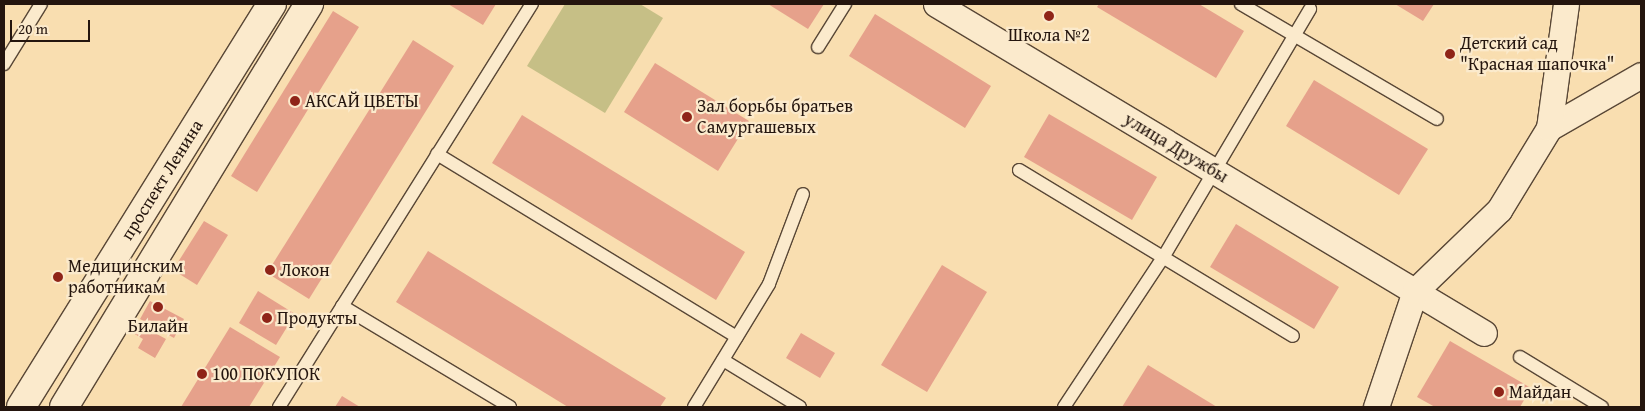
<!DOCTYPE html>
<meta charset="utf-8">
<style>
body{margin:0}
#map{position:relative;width:1645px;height:411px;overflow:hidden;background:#f9deb0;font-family:"Gentium Book Plus",serif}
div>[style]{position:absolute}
.green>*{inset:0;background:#c6bf86}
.building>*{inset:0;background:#e6a18b}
.roads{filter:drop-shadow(1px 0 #594736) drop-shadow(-1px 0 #594736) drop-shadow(0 1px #594736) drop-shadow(0 -1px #594736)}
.lane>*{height:12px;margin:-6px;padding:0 6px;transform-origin:6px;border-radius:6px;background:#fbeacc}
.street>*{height:25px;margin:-12.5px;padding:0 12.5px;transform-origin:12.5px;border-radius:12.5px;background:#fbeacc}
.secondary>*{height:28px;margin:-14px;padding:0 14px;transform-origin:14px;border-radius:14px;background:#fbeacc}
.dots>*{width:14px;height:14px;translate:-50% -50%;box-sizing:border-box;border:2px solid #fbeacc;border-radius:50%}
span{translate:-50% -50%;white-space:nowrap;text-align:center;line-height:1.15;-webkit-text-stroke:4.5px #fbeacc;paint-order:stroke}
.poi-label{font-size:18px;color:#24150e}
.left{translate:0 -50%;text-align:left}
.street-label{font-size:18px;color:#24150e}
.frame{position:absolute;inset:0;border:5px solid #24150e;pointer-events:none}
.scale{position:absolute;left:10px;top:20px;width:80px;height:22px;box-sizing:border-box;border:2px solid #24150e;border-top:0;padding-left:6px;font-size:15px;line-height:18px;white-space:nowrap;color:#24150e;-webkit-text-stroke:4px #fbeacc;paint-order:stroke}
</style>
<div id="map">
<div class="green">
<div style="clip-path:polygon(565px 4px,640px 4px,663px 18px,605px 113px,527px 66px)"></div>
</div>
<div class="building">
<div style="clip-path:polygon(448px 4px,496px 4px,483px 25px)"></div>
<div style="clip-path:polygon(768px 4px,824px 4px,808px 29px)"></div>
<div style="clip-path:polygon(1099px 4px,1199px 4px,1244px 31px,1216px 78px,1097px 7px)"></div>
<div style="clip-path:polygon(1395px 4px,1434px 4px,1423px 21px)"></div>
<div style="clip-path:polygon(333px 11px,359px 27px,257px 192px,231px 176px)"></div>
<div style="clip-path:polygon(875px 14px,991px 86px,965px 128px,849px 56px)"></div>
<div style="clip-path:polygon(413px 40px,454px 66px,309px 299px,267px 273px)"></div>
<div style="clip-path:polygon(655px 63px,749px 121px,718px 171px,624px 112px)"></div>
<div style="clip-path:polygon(1314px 80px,1428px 149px,1399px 195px,1286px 126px)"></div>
<div style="clip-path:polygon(1049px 114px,1157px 177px,1132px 220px,1024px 157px)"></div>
<div style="clip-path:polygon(522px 115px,745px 252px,716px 300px,492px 163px)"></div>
<div style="clip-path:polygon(204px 221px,228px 235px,197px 285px,173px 270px)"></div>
<div style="clip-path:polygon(1236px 224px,1339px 287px,1314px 329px,1210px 267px)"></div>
<div style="clip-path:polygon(428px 251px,666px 398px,660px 407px,568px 407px,396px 302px)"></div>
<div style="clip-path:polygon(942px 265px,987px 292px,927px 392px,881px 365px)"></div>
<div style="clip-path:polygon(258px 291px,295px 314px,276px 345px,239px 323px)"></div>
<div style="clip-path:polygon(150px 301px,184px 319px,174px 338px,140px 319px)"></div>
<div style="clip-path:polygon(138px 324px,166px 339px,155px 358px,138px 348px,143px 339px,133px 333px)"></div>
<div style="clip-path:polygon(230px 327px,280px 357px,249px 407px,181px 407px)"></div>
<div style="clip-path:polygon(801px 333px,835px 353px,820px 378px,786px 358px)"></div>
<div style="clip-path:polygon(1450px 341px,1531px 388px,1520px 407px,1435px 407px,1417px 397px)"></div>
<div style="clip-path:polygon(1148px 365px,1217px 407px,1122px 407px)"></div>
<div style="clip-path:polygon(342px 396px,360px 407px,335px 407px)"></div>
</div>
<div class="roads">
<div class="lane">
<div style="left:1241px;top:4px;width:227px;rotate:30.4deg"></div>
<div style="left:818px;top:47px;width:51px;rotate:-57.9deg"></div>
<div style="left:4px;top:64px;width:70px;rotate:-58.3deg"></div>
<div style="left:437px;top:154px;width:351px;rotate:31.4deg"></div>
<div style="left:1019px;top:170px;width:320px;rotate:31.2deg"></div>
<div style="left:342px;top:306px;width:196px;rotate:31deg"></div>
<div style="left:1520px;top:357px;width:96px;rotate:31.4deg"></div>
<div style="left:723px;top:360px;width:90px;rotate:31.4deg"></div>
<div style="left:279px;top:407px;width:476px;rotate:-57.9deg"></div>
<div style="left:694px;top:407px;width:144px;rotate:-58.6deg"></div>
<div style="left:769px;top:284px;width:96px;rotate:-69.3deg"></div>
<div style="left:1064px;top:407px;width:181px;rotate:-56.5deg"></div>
<div style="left:1164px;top:256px;width:287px;rotate:-59.4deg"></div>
</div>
<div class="street">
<div style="left:936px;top:4px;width:639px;rotate:30.98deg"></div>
<div style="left:1549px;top:128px;width:106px;rotate:-29.9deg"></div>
<div style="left:1376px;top:407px;width:122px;rotate:-71.4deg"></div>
<div style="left:1415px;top:291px;width:117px;rotate:-44deg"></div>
<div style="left:1499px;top:210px;width:96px;rotate:-58.6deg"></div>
<div style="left:1549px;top:128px;width:125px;rotate:-82.2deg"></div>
</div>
<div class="secondary">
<div style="left:21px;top:407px;width:475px;rotate:-58.1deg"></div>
<div style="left:64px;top:407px;width:472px;rotate:-58.7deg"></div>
</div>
</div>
<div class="dots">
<div style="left:1049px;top:16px;background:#8f2418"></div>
<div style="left:1450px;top:54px;background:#8f2418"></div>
<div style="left:295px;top:101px;background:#8f2418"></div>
<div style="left:687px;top:117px;background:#8f2418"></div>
<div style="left:270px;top:270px;background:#8f2418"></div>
<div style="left:58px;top:277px;background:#8f2418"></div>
<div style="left:158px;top:307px;background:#8f2418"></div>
<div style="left:267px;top:318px;background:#8f2418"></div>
<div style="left:202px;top:374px;background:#8f2418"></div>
<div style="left:1499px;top:392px;background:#8f2418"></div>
</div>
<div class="poi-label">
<span style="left:1049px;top:35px">Школа №2</span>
<span class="left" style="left:1460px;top:54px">Детский сад<br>"Красная шапочка"</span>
<span class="left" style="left:305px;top:101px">АКСАЙ ЦВЕТЫ</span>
<span class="left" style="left:697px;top:117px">Зал борьбы братьев<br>Самургашевых</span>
<span class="left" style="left:68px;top:277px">Медицинским<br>работникам</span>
<span class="left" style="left:280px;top:270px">Локон</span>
<span class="left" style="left:277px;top:318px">Продукты</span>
<span style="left:158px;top:326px">Билайн</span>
<span class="left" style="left:212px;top:374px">100 ПОКУПОК</span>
<span class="left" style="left:1509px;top:392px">Майдан</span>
</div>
<div class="street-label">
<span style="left:1176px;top:148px;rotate:31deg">улица Дружбы</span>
<span style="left:162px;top:180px;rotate:-58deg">проспект Ленина</span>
</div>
<div class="frame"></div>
<div class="scale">20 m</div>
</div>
